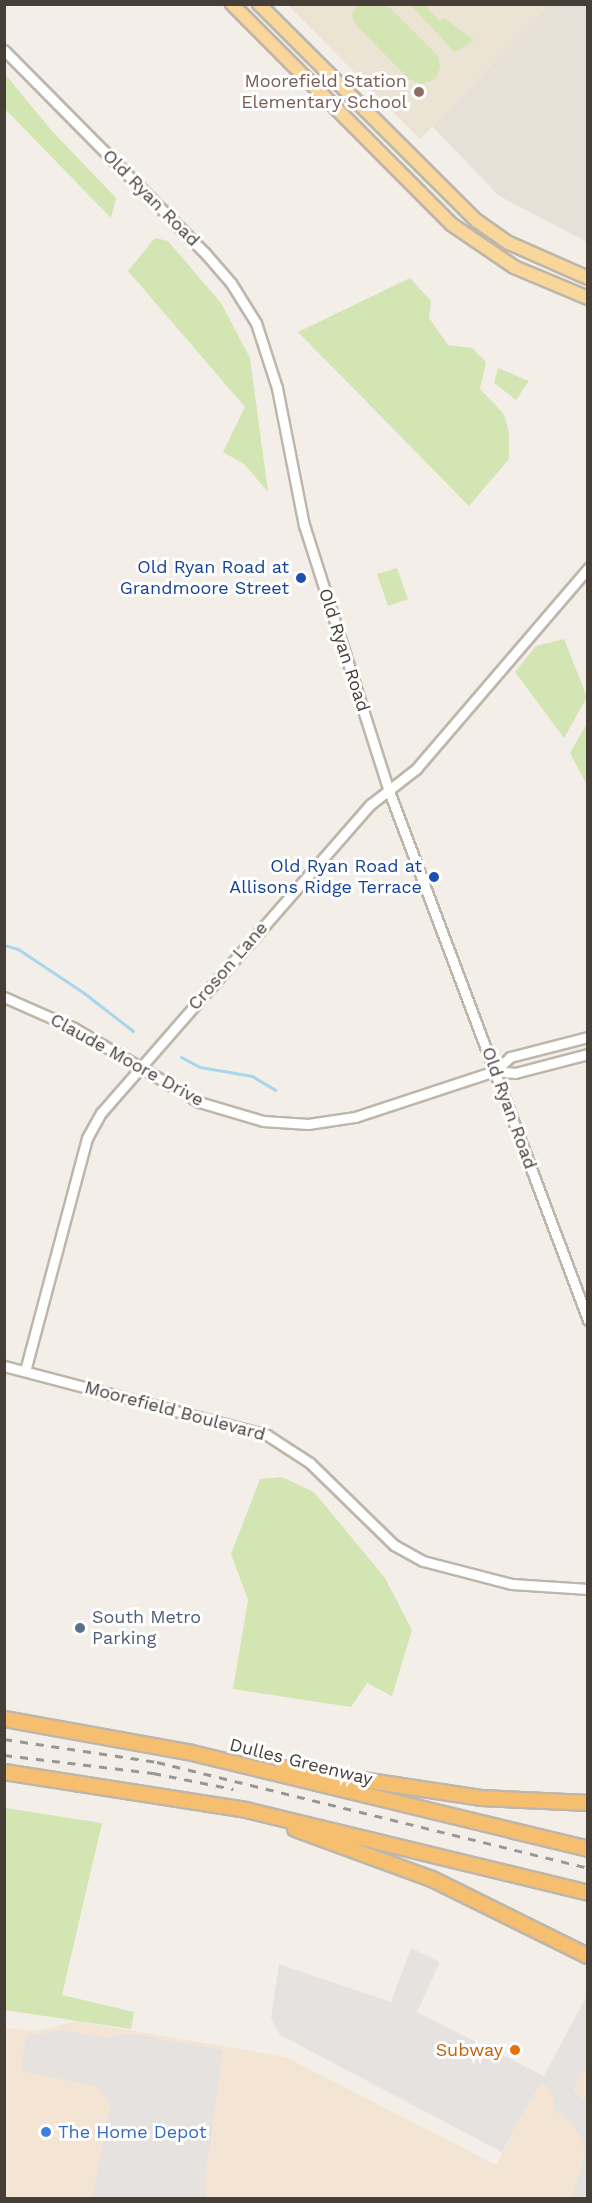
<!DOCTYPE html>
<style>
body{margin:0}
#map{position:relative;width:592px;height:2203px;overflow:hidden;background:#f3efe8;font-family:"Work Sans",sans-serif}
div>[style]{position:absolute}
.residential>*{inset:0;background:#e7e0d6}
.commercial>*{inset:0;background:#f4e4d4}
.education>*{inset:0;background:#ebe3d3}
.green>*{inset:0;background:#d2e5b3}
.parking>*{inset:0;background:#e5e2e0}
.stream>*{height:3px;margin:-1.5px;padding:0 1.5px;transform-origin:1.5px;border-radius:1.5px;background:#a8d6ec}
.roads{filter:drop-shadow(2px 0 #beb6ab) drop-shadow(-2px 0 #beb6ab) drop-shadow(0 2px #beb6ab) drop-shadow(0 -2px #beb6ab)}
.minor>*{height:9px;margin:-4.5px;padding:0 4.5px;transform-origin:4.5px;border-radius:4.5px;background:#fff}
.major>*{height:12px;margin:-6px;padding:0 6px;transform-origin:6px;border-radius:6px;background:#f9d79b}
.highway>*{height:14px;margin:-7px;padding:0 7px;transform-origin:7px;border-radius:7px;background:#f6bf70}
.rail>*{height:3px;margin-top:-1.5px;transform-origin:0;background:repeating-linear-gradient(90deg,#979797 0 8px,transparent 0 16px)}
.dots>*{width:16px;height:16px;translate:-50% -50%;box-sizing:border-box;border:3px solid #fff;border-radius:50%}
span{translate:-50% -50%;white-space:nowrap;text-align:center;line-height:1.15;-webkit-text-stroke:6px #fff;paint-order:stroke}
.education-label{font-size:18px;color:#785e54}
.right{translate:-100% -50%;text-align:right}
.street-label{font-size:18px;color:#463f37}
.transit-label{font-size:18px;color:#164399}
.service-label{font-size:18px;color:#4e5e75}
.left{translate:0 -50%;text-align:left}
.food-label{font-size:18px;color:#c56008}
.shop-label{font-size:18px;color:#366cbe}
.frame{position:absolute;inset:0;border:6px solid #463f37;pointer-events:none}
</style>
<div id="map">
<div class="residential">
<div style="clip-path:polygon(549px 5px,587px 5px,587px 242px,499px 196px,432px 126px)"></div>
</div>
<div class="commercial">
<div style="clip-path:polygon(587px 1995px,587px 2198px,5px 2198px,5px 2028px,38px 2031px,76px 2021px,286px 2057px,496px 2165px)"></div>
</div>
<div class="education">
<div style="clip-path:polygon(288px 5px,549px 5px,420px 139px)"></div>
</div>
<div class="green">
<div style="clip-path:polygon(357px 5px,389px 7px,438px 56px,440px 68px,435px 79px,421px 84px,409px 79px,355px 24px,352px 15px)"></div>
<div style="clip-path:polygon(410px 5px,424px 5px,440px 21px,444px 18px,474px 40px,455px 52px)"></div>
<div style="clip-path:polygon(4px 73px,52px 131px,116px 198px,111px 218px,5px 109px)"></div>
<div style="clip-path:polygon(155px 238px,168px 241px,221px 303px,250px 358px,268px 492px,244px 464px,223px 452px,245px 407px,128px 271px)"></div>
<div style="clip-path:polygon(410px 278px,431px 301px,429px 318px,448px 345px,472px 348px,486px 362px,480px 389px,504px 414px,509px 433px,509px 459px,469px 506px,298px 332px)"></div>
<div style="clip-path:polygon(498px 368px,529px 381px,516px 400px,494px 383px)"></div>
<div style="clip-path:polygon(397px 568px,408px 599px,388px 606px,377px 574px)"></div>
<div style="clip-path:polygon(564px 639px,587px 697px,564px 738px,515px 672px,536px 646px)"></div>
<div style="clip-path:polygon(587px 723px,587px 785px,570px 753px)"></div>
<div style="clip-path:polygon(282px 1477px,314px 1492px,385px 1578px,412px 1630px,392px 1696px,367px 1683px,351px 1707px,233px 1689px,248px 1600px,231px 1554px,260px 1479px)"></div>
<div style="clip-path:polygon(5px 1808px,102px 1823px,62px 1995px,134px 2012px,131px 2029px,5px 2010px)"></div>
</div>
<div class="parking">
<div style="clip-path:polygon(411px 1948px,440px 1962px,417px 2012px,544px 2076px,584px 2002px,587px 2004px,587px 2061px,573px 2091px,587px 2103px,587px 2198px,572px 2198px,586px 2153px,579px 2135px,569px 2120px,556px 2112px,551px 2090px,541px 2082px,502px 2152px,280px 2035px,271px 2018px,279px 1964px,391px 2002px)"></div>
<div style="clip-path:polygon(60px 2030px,109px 2038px,127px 2033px,223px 2050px,206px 2172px,206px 2198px,92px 2198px,111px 2104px,95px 2086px,21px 2071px,26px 2036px)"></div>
</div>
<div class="stream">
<div style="left:4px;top:945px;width:15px;rotate:16deg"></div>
<div style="left:18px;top:949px;width:79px;rotate:33.7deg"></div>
<div style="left:84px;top:993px;width:62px;rotate:37.8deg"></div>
<div style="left:181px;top:1057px;width:21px;rotate:28deg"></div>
<div style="left:200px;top:1067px;width:53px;rotate:9.8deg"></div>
<div style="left:252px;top:1076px;width:27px;rotate:31deg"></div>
</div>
<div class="roads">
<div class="minor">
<div style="left:4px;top:50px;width:286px;rotate:45.3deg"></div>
<div style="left:205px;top:253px;width:40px;rotate:49deg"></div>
<div style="left:231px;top:283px;width:47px;rotate:58deg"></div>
<div style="left:256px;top:323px;width:68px;rotate:72.1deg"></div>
<div style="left:277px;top:388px;width:140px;rotate:78.9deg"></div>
<div style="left:304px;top:525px;width:279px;rotate:72.3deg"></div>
<div style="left:389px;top:791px;width:565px;rotate:69.38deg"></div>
<div style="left:4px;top:997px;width:77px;rotate:23.9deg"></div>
<div style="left:74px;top:1028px;width:145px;rotate:30.6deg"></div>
<div style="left:199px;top:1102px;width:67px;rotate:16.5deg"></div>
<div style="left:263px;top:1121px;width:45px;rotate:3.8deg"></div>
<div style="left:308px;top:1124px;width:48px;rotate:-8.5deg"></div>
<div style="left:355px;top:1117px;width:147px;rotate:-18.2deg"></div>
<div style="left:495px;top:1071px;width:20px;rotate:6deg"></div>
<div style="left:515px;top:1073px;width:75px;rotate:-14.6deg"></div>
<div style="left:495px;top:1071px;width:21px;rotate:-43deg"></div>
<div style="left:510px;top:1057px;width:81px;rotate:-14.4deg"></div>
<div style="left:4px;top:1366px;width:272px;rotate:14.7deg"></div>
<div style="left:267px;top:1435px;width:51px;rotate:33.1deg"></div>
<div style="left:310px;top:1463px;width:117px;rotate:44.3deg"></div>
<div style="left:394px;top:1545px;width:33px;rotate:29deg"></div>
<div style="left:423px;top:1561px;width:92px;rotate:14.5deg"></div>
<div style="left:512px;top:1584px;width:76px;rotate:3.8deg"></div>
<div style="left:25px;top:1371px;width:241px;rotate:-75.1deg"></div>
<div style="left:87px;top:1138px;width:29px;rotate:-61deg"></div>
<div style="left:101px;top:1113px;width:410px;rotate:-48.9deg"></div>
<div style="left:371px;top:804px;width:57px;rotate:-37.9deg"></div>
<div style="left:416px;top:769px;width:265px;rotate:-49.4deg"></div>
</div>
<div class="major">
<div style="left:232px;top:4px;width:310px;rotate:45.1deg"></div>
<div style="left:451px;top:224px;width:76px;rotate:34.3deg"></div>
<div style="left:514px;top:267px;width:80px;rotate:22.7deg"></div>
<div style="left:259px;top:4px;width:308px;rotate:44.9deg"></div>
<div style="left:477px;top:221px;width:39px;rotate:35deg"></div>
<div style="left:509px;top:243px;width:86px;rotate:23.9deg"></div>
</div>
<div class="highway">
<div style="left:4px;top:1719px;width:187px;rotate:10.2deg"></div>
<div style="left:188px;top:1752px;width:412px;rotate:13.6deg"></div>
<div style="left:283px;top:1768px;width:200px;rotate:8.6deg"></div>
<div style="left:481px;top:1798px;width:107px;rotate:2.7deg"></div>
<div style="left:4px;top:1772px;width:245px;rotate:8.9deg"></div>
<div style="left:246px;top:1810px;width:352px;rotate:13.6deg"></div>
<div style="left:295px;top:1829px;width:146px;rotate:20.1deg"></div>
<div style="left:432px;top:1879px;width:174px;rotate:26.3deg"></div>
</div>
</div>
<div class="rail">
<div style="left:4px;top:1739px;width:155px;rotate:8.5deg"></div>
<div style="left:157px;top:1762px;width:444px;rotate:13.8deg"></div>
<div style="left:4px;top:1755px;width:150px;rotate:6.9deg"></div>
<div style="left:153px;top:1773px;width:82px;rotate:11.3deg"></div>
</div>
<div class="dots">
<div style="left:419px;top:92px;background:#8d6e63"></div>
<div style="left:301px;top:578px;background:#1a4fb4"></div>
<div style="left:434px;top:877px;background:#1a4fb4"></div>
<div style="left:80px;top:1628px;background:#5c6f8a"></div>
<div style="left:515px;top:2050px;background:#e8710a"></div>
<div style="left:46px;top:2132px;background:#3f7fe0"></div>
</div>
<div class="education-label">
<span class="right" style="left:407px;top:92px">Moorefield Station<br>Elementary School</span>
</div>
<div class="street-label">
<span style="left:151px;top:198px;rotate:45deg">Old Ryan Road</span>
<span style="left:344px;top:650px;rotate:72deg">Old Ryan Road</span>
<span style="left:228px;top:966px;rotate:-49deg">Croson Lane</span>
<span style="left:127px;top:1060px;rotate:29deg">Claude Moore Drive</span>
<span style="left:509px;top:1108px;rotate:70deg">Old Ryan Road</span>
<span style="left:175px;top:1411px;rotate:15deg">Moorefield Boulevard</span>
<span style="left:301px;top:1762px;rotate:14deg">Dulles Greenway</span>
</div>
<div class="transit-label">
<span class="right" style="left:289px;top:578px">Old Ryan Road at<br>Grandmoore Street</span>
<span class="right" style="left:422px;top:877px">Old Ryan Road at<br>Allisons Ridge Terrace</span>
</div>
<div class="service-label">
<span class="left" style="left:92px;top:1628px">South Metro<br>Parking</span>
</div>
<div class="food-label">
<span class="right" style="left:503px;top:2050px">Subway</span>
</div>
<div class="shop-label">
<span class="left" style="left:58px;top:2132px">The Home Depot</span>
</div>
<div class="frame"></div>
</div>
